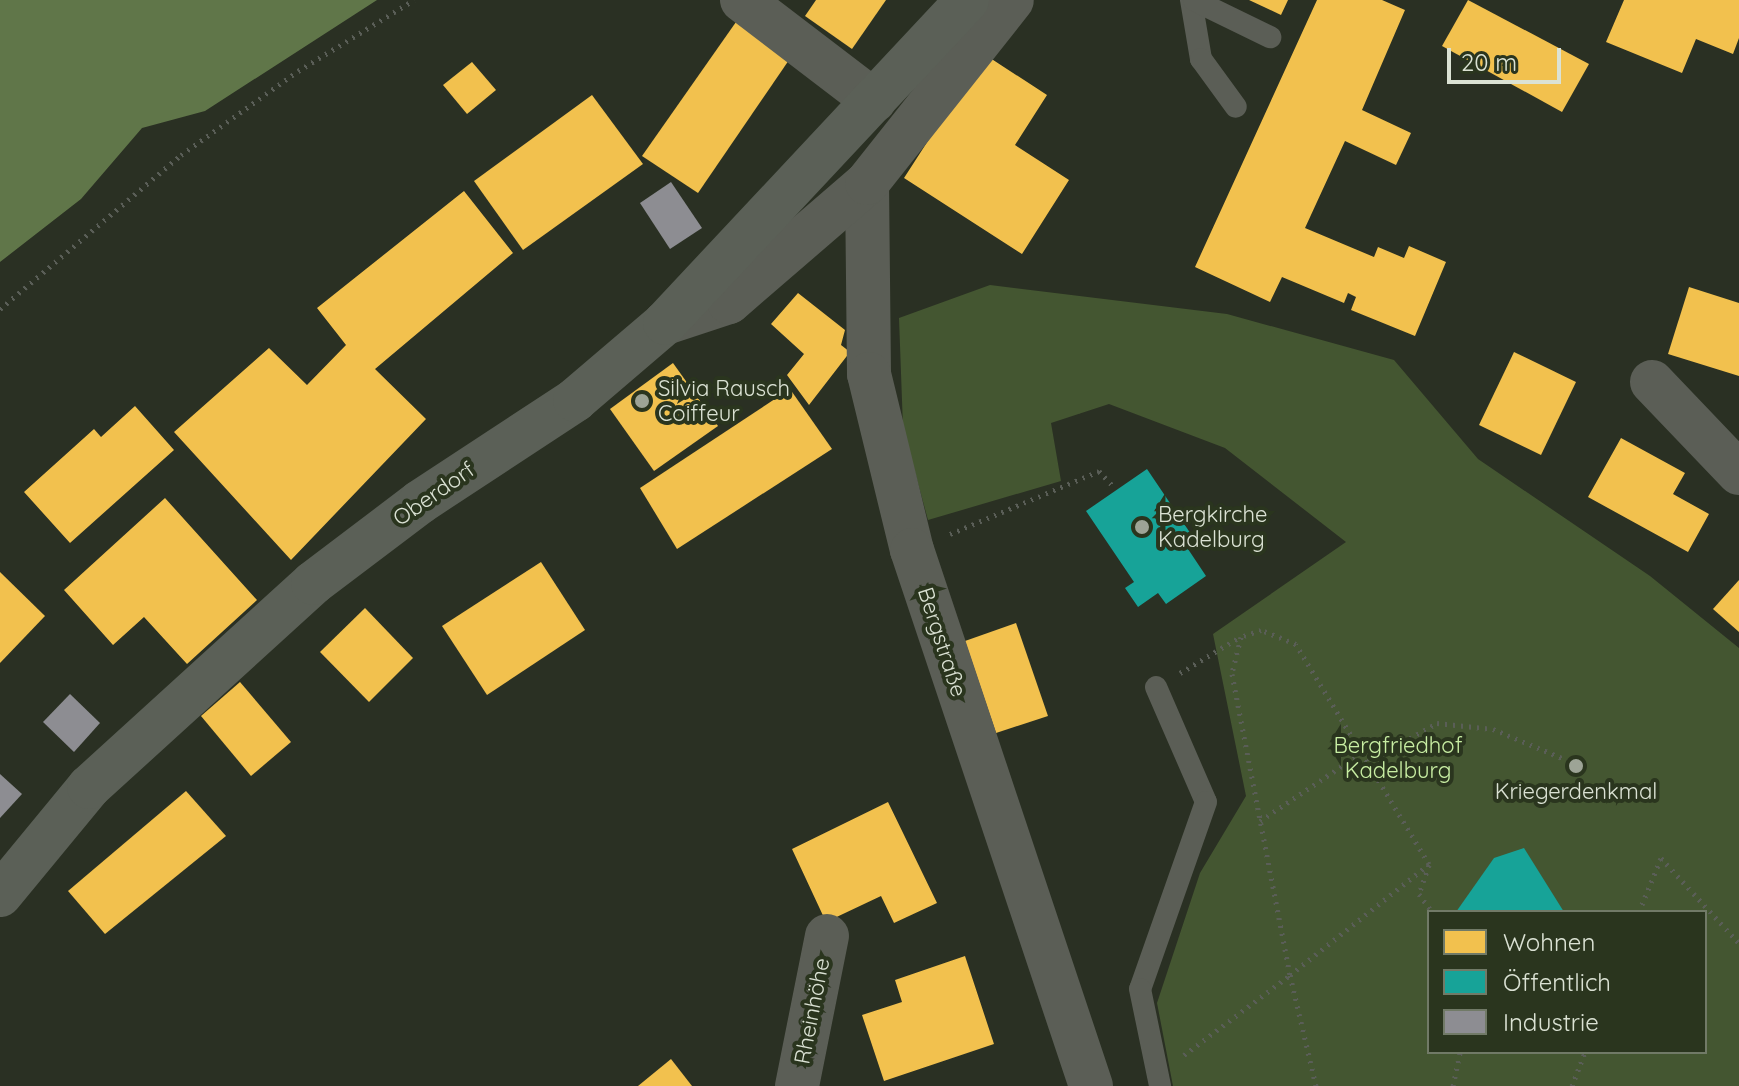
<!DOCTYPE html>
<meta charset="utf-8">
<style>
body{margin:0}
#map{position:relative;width:1739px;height:1086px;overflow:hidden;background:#2a3023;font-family:Quicksand,sans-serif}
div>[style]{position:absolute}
.green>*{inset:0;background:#445631}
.water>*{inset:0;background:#607649}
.homes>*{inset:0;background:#f2c14e}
.public>*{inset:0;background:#17a398}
.industry>*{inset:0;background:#8d8d92}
.path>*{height:5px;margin-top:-2.5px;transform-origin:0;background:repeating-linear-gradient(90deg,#5a5e57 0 2px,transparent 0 8px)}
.service>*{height:22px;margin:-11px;padding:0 11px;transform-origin:11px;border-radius:11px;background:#5b5e56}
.minor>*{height:44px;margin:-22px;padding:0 22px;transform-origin:22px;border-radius:22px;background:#5b5e56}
.secondary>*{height:44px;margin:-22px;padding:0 22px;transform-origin:22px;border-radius:22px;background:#5b6057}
.dots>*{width:22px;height:22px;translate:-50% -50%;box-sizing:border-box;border:4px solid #2a351e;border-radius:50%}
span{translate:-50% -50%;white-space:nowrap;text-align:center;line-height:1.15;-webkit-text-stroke:8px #2a351e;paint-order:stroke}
.poi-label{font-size:22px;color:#dbe2d4}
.left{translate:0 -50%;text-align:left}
.street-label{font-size:22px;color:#dbe2d4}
.park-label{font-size:22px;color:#c8eea3}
.legend{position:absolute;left:1427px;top:910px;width:280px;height:144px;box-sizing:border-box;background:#2a351e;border:2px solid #717a67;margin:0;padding:10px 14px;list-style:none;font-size:24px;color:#dbe2d4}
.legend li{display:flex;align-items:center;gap:16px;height:40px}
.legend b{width:40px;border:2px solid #717a67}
.scale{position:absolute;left:1447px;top:48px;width:114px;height:36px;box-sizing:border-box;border:4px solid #dbe2d4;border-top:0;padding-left:10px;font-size:24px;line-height:28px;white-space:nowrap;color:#dbe2d4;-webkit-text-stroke:6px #2a351e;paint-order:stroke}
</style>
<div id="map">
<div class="green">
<div style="clip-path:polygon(evenodd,990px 285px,1227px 314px,1394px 360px,1478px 459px,1650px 576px,1739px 648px,1739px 1086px,1173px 1086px,1157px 1003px,1200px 873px,1246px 796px,1213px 634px,1346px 542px,1225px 448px,1109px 404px,1051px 423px,1061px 481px,928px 520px,903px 428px,899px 318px,990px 285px,1429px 912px,1705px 912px,1705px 1052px,1429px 1052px,1429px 912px)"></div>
</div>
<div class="water">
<div style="clip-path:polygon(0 0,377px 0,205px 111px,142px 128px,81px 199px,0 262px)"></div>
</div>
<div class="homes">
<div style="clip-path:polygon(816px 0,886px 0,852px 49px,805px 16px)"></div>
<div style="clip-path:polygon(1249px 0,1288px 0,1281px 15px)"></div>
<div style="clip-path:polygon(1317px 0,1382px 0,1405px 10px,1362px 110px,1411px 133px,1396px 165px,1345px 141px,1305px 228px,1374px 257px,1378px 247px,1404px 258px,1409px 246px,1446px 262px,1415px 336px,1351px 310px,1356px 297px,1348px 293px,1344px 303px,1282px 277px,1270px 302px,1195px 267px)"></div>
<div style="clip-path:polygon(1468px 0,1589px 64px,1562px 112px,1442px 46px)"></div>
<div style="clip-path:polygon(1624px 0,1739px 0,1739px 38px,1733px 54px,1696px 39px,1682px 73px,1606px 42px)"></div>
<div style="clip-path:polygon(736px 22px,789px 60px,698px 193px,642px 156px)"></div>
<div style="clip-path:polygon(984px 54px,1047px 95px,1015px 145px,1069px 180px,1022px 254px,904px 178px)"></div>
<div style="clip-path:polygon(472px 62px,496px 90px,467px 114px,443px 85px)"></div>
<div style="clip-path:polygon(592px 95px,643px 164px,523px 250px,474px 181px)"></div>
<div style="clip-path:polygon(464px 191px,513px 253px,375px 369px,426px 419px,291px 560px,174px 432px,269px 348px,307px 385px,346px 345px,317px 308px)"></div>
<div style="clip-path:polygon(1689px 287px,1739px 303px,1739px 376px,1668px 354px)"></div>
<div style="clip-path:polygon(798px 293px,845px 330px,841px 345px,850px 352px,809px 405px,787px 375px,804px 354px,771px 324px)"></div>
<div style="clip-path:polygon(1514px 352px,1576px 382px,1541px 455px,1479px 425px)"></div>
<div style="clip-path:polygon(673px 363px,718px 426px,654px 471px,610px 409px)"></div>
<div style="clip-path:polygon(790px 389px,832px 449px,677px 549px,640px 488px)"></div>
<div style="clip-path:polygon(135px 406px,174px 450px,70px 543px,24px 492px,94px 429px,101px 437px)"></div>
<div style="clip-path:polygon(1621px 438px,1685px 473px,1673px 494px,1709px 514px,1688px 552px,1588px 497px)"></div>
<div style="clip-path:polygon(165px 498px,257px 600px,187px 664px,144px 617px,113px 645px,64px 590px)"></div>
<div style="clip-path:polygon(541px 562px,585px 630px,487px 695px,442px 626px)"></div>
<div style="clip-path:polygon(0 572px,45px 616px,0 663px)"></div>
<div style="clip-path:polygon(1739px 580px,1739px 632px,1713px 609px)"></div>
<div style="clip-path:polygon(365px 608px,413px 658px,369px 702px,320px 652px)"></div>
<div style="clip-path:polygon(1016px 623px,1048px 716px,996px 733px,965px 641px)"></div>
<div style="clip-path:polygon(240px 682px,291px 742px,251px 776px,201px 716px)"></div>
<div style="clip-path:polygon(186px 791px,226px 836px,105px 934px,68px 891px)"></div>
<div style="clip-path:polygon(888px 802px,937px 903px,894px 923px,881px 896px,826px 922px,792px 849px)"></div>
<div style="clip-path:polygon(965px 956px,994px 1044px,884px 1081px,862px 1015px,902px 1002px,895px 980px)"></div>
<div style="clip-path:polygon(671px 1059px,692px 1086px,638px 1086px)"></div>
</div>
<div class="public">
<div style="clip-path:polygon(1147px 469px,1197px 543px,1188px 549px,1206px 576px,1166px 604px,1158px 593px,1138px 607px,1125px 588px,1134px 582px,1086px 511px)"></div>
<div style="clip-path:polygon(1524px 848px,1564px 912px,1456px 912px,1494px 858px)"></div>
</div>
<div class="industry">
<div style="clip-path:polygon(671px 182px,702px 228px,670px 249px,640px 203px)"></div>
<div style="clip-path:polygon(70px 694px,100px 723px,74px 752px,43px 722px)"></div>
<div style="clip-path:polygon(0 774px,22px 794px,0 818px)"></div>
</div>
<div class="path">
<div style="left:0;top:309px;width:238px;rotate:-40.4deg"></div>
<div style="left:181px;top:155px;width:144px;rotate:-35.7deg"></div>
<div style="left:298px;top:71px;width:136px;rotate:-31.5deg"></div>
<div style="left:950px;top:534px;width:162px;rotate:-22.9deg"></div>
<div style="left:1099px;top:471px;width:21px;rotate:47deg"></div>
<div style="left:1180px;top:673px;width:70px;rotate:-31deg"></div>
<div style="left:1375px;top:758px;width:71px;rotate:-29.4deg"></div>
<div style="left:1437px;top:723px;width:56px;rotate:6.1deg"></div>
<div style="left:1493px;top:729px;width:82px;rotate:22.8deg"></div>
<div style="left:1260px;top:821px;width:125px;rotate:-33.9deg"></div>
<div style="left:1429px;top:865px;width:31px;rotate:109deg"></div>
<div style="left:1419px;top:894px;width:22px;rotate:54deg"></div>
<div style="left:1639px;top:912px;width:58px;rotate:-67.8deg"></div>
<div style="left:1661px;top:858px;width:115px;rotate:47.5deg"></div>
<div style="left:1184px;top:1055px;width:133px;rotate:-37deg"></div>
<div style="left:1290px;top:975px;width:178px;rotate:-38.6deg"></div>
<div style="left:1429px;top:864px;width:257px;rotate:-121.2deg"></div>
<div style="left:1296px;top:644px;width:38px;rotate:-158deg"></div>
<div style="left:1261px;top:630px;width:21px;rotate:161deg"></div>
<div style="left:1241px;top:637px;width:38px;rotate:104deg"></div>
<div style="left:1232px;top:674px;width:307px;rotate:79.1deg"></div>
<div style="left:1290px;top:975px;width:114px;rotate:76.8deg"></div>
<div style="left:1453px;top:1086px;width:35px;rotate:-78deg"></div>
<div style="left:1572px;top:1086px;width:36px;rotate:-69deg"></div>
</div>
<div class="service">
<div style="left:1191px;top:0;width:60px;rotate:80.4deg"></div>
<div style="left:1201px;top:59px;width:59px;rotate:53.9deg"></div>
<div style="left:1194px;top:0;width:85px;rotate:26deg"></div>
<div style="left:1156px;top:687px;width:125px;rotate:66.5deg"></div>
<div style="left:1206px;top:802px;width:198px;rotate:109.4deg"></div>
<div style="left:1140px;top:989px;width:99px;rotate:78.3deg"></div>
</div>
<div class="minor">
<div style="left:742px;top:0;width:166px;rotate:37.4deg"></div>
<div style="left:867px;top:183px;width:191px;rotate:89.4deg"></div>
<div style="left:869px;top:374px;width:181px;rotate:76.3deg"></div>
<div style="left:912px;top:550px;width:565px;rotate:71.53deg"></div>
<div style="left:665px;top:323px;width:67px;rotate:-18.2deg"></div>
<div style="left:729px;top:302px;width:182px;rotate:-40.8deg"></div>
<div style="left:867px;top:183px;width:233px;rotate:-51.6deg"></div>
<div style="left:1652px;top:382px;width:126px;rotate:46.3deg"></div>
<div style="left:797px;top:1086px;width:153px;rotate:-78.7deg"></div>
</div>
<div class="secondary">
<div style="left:0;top:895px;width:140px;rotate:-50.5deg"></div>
<div style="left:89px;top:787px;width:303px;rotate:-42.3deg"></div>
<div style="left:313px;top:583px;width:134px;rotate:-37.1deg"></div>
<div style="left:420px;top:502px;width:186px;rotate:-33.3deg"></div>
<div style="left:575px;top:400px;width:118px;rotate:-40.5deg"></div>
<div style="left:665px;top:323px;width:442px;rotate:-46.9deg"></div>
</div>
<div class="dots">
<div style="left:642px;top:401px;background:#9da496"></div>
<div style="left:1142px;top:527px;background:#9da496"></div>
<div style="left:1576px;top:766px;background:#9da496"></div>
</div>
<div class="poi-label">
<span class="left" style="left:658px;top:401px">Silvia Rausch<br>Coiffeur</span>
<span class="left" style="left:1158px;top:527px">Bergkirche<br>Kadelburg</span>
<span style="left:1576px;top:792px">Kriegerdenkmal</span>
</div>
<div class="street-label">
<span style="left:434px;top:494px;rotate:-35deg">Oberdorf</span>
<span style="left:942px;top:642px;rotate:72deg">Bergstraße</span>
<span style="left:812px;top:1011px;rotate:-79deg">Rheinhöhe</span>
</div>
<div class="park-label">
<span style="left:1398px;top:758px">Bergfriedhof<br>Kadelburg</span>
</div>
<ul class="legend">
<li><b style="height:22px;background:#f2c14e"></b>Wohnen</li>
<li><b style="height:22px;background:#17a398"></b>Öffentlich</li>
<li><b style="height:22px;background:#8d8d92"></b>Industrie</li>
</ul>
<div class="scale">20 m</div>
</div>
